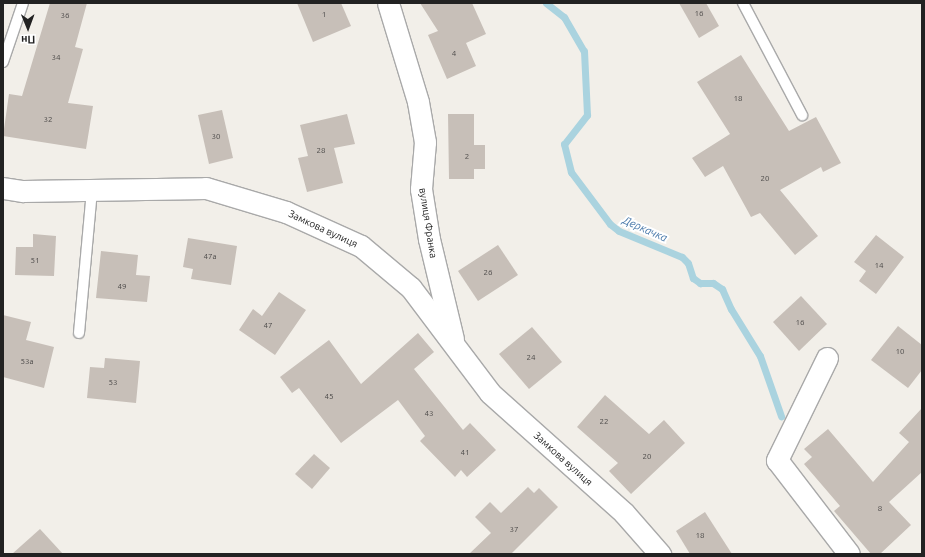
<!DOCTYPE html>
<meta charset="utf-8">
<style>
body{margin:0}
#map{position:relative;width:925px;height:557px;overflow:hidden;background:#f2efe9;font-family:Ubuntu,sans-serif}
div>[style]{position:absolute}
.stream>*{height:7px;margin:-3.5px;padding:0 3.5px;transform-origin:3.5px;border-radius:3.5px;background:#aad3df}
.building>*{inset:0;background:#c7bfb8}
.roads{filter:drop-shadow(1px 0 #a9a9a9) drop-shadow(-1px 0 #a9a9a9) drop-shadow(0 1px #a9a9a9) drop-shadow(0 -1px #a9a9a9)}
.service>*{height:10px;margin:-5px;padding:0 5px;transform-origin:5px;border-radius:5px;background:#fff}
.minor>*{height:21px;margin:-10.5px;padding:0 10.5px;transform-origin:10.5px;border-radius:10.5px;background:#fff}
span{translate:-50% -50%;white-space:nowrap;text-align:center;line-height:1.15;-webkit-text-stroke:4px #fff;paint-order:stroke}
.number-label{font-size:8px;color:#4b4948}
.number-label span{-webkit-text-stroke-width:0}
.street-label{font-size:10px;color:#222}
.water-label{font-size:11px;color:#4a7aab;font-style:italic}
.frame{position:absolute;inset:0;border:4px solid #222;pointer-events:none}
.north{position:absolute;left:8px;top:8px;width:40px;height:40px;-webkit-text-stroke:3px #fff;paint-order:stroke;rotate:179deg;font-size:11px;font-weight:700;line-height:16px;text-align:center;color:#222}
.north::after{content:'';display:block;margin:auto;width:14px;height:18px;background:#222;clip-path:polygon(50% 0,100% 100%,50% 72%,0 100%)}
</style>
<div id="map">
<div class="stream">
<div style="left:546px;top:3px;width:23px;rotate:38deg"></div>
<div style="left:564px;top:17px;width:39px;rotate:60deg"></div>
<div style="left:584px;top:51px;width:64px;rotate:87.3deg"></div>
<div style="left:587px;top:115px;width:37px;rotate:128deg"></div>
<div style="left:564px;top:144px;width:29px;rotate:76deg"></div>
<div style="left:571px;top:172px;width:65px;rotate:53.1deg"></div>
<div style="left:610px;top:224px;width:11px;rotate:38deg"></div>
<div style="left:619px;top:231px;width:68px;rotate:22.4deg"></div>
<div style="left:682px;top:257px;width:8px;rotate:45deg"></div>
<div style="left:688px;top:263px;width:16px;rotate:72deg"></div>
<div style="left:693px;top:278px;width:9px;rotate:36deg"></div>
<div style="left:700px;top:283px;width:13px"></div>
<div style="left:713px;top:283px;width:11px;rotate:34deg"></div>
<div style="left:722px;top:289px;width:22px;rotate:66deg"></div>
<div style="left:731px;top:309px;width:55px;rotate:58.3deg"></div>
<div style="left:760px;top:356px;width:64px;rotate:70.7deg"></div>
</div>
<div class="building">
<div style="clip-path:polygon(50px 3px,87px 3px,75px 47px,83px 49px,68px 103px,93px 106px,86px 149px,3px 136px,9px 94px,22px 96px)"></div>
<div style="clip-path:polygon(297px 3px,341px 3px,351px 26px,313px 42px)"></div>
<div style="clip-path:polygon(420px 3px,472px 3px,486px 34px,466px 43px,476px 66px,447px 79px,428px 35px,438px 31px)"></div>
<div style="clip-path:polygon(679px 3px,706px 3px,719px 26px,699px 38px)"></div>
<div style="clip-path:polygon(741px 55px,789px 131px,816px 117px,841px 163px,823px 172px,821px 167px,780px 190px,818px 236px,795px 255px,760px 213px,751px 217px,723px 166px,705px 177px,692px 158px,730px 134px,697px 82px)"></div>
<div style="clip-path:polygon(222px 110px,233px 158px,209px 164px,198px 115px)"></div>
<div style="clip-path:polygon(347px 114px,355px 144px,334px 148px,343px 183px,307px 192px,298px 158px,308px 156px,300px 125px)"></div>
<div style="clip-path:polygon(448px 114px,474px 114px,474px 145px,485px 145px,485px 169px,474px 169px,474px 179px,449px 179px)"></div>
<div style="clip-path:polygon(33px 234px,56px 236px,54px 276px,15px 275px,16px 247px,33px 247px)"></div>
<div style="clip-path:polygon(876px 235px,904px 257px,876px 294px,859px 281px,866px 271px,854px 262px)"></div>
<div style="clip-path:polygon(188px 238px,237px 246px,231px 285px,191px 279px,193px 269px,183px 267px)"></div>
<div style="clip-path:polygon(498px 245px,518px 275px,478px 301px,458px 271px)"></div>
<div style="clip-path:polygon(101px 251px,138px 255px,136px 275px,150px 276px,147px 302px,96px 298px)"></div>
<div style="clip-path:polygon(279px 292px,306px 310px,275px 355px,239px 330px,253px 309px,262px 316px)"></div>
<div style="clip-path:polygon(801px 296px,827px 324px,799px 351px,773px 322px)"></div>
<div style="clip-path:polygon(3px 315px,31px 322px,26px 340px,54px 347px,44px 388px,3px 377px)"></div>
<div style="clip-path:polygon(898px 326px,922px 345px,922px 370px,908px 388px,871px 360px)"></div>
<div style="clip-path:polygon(532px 327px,562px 362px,529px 389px,499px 354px)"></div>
<div style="clip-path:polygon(418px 333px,434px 352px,414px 369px,463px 430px,470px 423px,496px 450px,467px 477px,461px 470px,455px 477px,420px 441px,425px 436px,398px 400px,341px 443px,299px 388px,292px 393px,280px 377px,329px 340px,361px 384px)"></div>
<div style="clip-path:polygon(105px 358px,140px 361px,136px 403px,87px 398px,90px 367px,104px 368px)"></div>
<div style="clip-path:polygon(605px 395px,649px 434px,664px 420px,685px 443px,631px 494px,609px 471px,618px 463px,577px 427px)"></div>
<div style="clip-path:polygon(922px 408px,922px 472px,889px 502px,911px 525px,880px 554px,871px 554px,834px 511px,840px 506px,804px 464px,812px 457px,804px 449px,828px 429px,873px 482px,909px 442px,899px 433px)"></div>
<div style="clip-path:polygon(314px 454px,330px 468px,312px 489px,295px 474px)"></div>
<div style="clip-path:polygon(528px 487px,534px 493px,539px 488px,558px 507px,511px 554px,469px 554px,491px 533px,475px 517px,490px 502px,501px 513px)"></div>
<div style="clip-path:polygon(705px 512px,732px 554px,690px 554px,676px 531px)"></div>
<div style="clip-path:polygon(40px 529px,63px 554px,12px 554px)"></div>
</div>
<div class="roads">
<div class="service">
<div style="left:743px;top:3px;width:127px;rotate:62.2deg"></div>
<div style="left:3px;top:62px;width:62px;rotate:-71.3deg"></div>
<div style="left:79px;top:333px;width:144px;rotate:-84.8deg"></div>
</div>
<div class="minor">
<div style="left:388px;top:3px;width:103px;rotate:73.1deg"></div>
<div style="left:418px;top:102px;width:41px;rotate:80.1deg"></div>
<div style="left:425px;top:142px;width:47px;rotate:94.9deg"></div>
<div style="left:421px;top:189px;width:51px;rotate:80.9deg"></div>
<div style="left:429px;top:239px;width:103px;rotate:76.5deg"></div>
<div style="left:3px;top:188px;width:20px;rotate:9deg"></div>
<div style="left:23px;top:191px;width:183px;rotate:-0.9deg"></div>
<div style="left:206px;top:188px;width:84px;rotate:16.7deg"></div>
<div style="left:286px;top:212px;width:82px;rotate:24.4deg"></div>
<div style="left:361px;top:246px;width:65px;rotate:40deg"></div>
<div style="left:411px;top:288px;width:131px;rotate:53deg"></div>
<div style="left:490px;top:393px;width:180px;rotate:41.8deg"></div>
<div style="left:624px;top:513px;width:55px;rotate:48.7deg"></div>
<div style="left:827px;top:358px;width:114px;rotate:116.1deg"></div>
<div style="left:777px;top:460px;width:118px;rotate:52.5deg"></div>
</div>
</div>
<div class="number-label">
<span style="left:699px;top:14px">16</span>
<span style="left:324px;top:15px">1</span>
<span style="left:65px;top:16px">36</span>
<span style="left:454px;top:54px">4</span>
<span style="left:56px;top:58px">34</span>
<span style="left:738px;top:99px">18</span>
<span style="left:48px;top:120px">32</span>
<span style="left:216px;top:137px">30</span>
<span style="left:321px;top:151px">28</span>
<span style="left:467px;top:157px">2</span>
<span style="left:765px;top:179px">20</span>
<span style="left:210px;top:257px">47а</span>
<span style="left:35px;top:261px">51</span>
<span style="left:879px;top:266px">14</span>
<span style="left:488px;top:273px">26</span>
<span style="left:122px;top:287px">49</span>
<span style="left:800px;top:323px">16</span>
<span style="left:268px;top:326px">47</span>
<span style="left:900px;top:352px">10</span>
<span style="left:531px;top:358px">24</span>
<span style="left:27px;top:362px">53а</span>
<span style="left:113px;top:383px">53</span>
<span style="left:329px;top:397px">45</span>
<span style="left:429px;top:414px">43</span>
<span style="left:604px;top:422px">22</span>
<span style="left:465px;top:453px">41</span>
<span style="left:647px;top:457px">20</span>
<span style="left:880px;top:509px">8</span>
<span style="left:514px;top:530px">37</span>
<span style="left:700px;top:536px">18</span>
</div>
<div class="street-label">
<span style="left:428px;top:223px;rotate:81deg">вулиця Франка</span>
<span style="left:323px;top:229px;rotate:25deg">Замкова вулиця</span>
<span style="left:563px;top:459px;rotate:42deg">Замкова вулиця</span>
</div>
<div class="water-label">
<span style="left:645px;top:229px;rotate:24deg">Деркачка</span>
</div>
<div class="frame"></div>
<div class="north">Пн</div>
</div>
